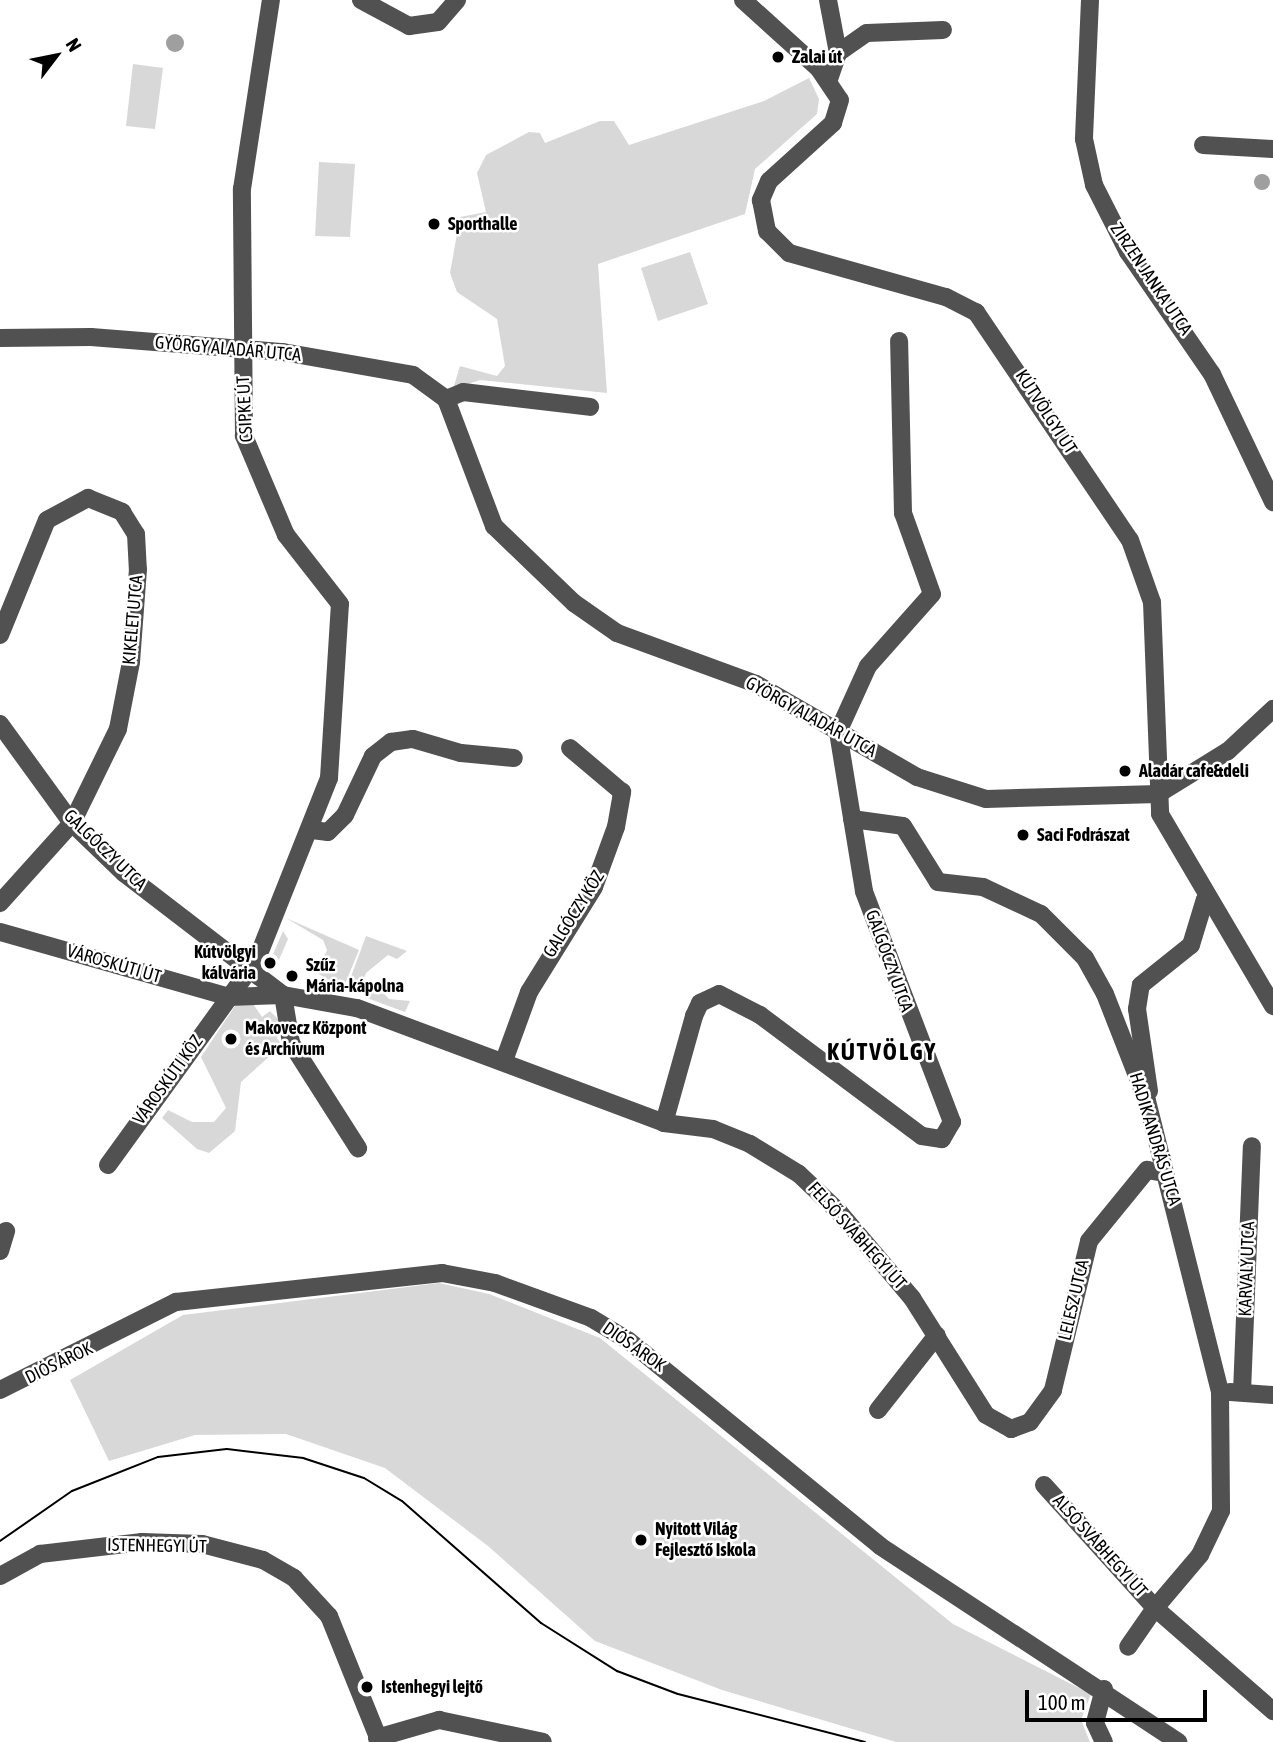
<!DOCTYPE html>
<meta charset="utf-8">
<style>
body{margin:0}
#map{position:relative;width:1273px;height:1742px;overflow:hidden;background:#fff;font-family:"Asap Condensed",sans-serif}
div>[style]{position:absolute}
.green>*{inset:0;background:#d8d8d8}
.water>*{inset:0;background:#9f9f9f}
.round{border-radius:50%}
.minor>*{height:18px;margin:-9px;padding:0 9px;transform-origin:9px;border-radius:9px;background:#515151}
.tram>*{height:2px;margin:-1px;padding:0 1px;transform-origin:1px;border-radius:1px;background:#000}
.dots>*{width:19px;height:19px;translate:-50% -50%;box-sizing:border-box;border:4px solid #fff;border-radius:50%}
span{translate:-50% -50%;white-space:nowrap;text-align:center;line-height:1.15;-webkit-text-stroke:5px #fff;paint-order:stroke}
.poi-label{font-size:18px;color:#000;font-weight:700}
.left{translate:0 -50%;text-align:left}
.right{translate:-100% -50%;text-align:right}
.street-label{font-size:18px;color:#000}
.district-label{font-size:24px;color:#000;font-weight:700;letter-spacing:2px}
.north{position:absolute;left:21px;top:21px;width:70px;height:70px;-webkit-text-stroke:5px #fff;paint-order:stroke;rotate:58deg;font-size:19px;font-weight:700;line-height:28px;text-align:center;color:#000}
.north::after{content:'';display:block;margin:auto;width:24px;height:32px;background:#000;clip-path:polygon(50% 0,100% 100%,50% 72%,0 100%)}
.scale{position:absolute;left:1025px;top:1690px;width:182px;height:32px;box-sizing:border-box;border:4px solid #000;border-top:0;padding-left:9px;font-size:21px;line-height:24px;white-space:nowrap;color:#000;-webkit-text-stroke:5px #fff;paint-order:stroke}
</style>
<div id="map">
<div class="green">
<div style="clip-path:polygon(133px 64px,163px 68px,155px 129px,126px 126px)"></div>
<div style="clip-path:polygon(809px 78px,819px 99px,817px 114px,755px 169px,745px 214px,598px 264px,607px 393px,480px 380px,453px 389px,460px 366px,497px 376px,505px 366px,497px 319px,457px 292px,450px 273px,460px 217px,486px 212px,477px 173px,486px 155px,529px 132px,540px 133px,545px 143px,600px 121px,614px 121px,629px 145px,764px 101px)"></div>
<div style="clip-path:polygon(319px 162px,355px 164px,350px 237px,315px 236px)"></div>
<div style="clip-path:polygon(690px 252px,708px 304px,658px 321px,641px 268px)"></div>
<div style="clip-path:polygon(286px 918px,359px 950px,343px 989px,317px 973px,327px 950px,323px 940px)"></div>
<div style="clip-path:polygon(283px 931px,288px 939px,278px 962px,271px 959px)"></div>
<div style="clip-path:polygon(366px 936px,407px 951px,397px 959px,388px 955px,366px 973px,358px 994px,346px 990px)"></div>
<div style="clip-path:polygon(374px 983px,389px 999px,410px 1001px,405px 1012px,367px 998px)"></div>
<div style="clip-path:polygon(251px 1001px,262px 1017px,270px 1011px,283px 1024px,277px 1038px,282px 1045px,241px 1082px,235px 1131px,209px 1153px,197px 1149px,162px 1118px,168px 1110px,192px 1122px,214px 1122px,226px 1108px,201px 1057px,237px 1003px)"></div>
<div style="clip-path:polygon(439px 1283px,489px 1294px,600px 1338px,953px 1624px,1091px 1694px,1081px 1720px,1090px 1742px,896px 1742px,722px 1690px,595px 1641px,488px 1546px,385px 1468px,286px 1434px,195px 1435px,109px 1461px,70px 1380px,183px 1315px)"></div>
</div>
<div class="water">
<div class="round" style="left:166px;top:34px;width:18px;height:18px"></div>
<div class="round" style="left:1254px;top:174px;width:16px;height:16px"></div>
</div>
<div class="minor">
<div style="left:361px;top:0;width:55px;rotate:28.4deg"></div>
<div style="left:409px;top:26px;width:29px;rotate:-8deg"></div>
<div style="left:438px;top:22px;width:29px;rotate:-49deg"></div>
<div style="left:743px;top:0;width:103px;rotate:42.2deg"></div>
<div style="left:819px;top:69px;width:37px;rotate:56deg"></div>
<div style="left:840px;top:100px;width:24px;rotate:107deg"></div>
<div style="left:833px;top:123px;width:86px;rotate:137.8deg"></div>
<div style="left:769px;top:181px;width:21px;rotate:113deg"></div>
<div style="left:761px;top:200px;width:32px;rotate:79deg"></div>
<div style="left:767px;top:231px;width:31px;rotate:45deg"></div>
<div style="left:789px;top:253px;width:163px;rotate:15.7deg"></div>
<div style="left:946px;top:297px;width:34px;rotate:27deg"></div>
<div style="left:976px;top:312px;width:275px;rotate:56deg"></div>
<div style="left:1130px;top:540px;width:66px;rotate:70.5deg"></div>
<div style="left:1152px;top:602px;width:212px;rotate:87.8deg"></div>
<div style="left:1160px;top:814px;width:223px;rotate:59.5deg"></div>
<div style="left:828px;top:0;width:54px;rotate:79.3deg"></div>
<div style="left:838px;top:53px;width:28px;rotate:109deg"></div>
<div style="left:1090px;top:0;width:139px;rotate:92.5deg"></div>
<div style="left:1084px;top:139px;width:47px;rotate:77.7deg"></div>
<div style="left:1094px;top:185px;width:75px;rotate:63.1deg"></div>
<div style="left:1128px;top:252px;width:148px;rotate:55.5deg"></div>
<div style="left:1212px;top:374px;width:142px;rotate:64.5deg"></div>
<div style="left:838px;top:53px;width:35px;rotate:-35deg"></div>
<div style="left:867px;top:33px;width:76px;rotate:-2.3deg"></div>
<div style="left:1203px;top:145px;width:70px;rotate:3.3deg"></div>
<div style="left:0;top:338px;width:91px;rotate:-0.6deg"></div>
<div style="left:91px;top:337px;width:193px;rotate:4.5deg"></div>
<div style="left:283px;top:352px;width:132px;rotate:10deg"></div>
<div style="left:413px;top:375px;width:41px;rotate:36deg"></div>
<div style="left:446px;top:399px;width:136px;rotate:69.3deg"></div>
<div style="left:494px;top:526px;width:111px;rotate:43.9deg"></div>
<div style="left:574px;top:603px;width:52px;rotate:34.9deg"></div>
<div style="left:617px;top:633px;width:148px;rotate:20.1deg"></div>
<div style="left:756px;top:684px;width:186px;rotate:30deg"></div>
<div style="left:917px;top:777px;width:72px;rotate:17.7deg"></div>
<div style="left:986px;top:799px;width:172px;rotate:-1.7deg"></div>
<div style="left:1158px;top:794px;width:82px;rotate:-31.6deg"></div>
<div style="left:1228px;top:751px;width:62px;rotate:-43deg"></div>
<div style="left:446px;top:399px;width:18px;rotate:-22deg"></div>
<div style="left:463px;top:392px;width:128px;rotate:6.7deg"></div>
<div style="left:0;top:635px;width:124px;rotate:-67.8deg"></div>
<div style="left:47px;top:520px;width:47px;rotate:-28.2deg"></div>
<div style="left:88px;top:498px;width:37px;rotate:22deg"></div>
<div style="left:122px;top:512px;width:26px;rotate:58deg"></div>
<div style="left:136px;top:534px;width:35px;rotate:87deg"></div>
<div style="left:138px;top:569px;width:93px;rotate:94.3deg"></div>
<div style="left:131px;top:662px;width:68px;rotate:101deg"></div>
<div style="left:118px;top:729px;width:105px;rotate:116.1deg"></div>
<div style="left:72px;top:823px;width:108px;rotate:132deg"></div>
<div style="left:0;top:724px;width:122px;rotate:54deg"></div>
<div style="left:72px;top:823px;width:72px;rotate:43.9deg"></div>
<div style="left:124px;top:873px;width:200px;rotate:37.5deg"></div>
<div style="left:852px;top:819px;width:51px;rotate:7.8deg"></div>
<div style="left:903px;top:826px;width:66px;rotate:58deg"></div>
<div style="left:938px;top:882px;width:45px;rotate:6.3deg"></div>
<div style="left:983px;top:887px;width:64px;rotate:25deg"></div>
<div style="left:1041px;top:914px;width:62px;rotate:45deg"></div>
<div style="left:1085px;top:958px;width:41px;rotate:60.9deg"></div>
<div style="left:1105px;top:994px;width:115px;rotate:68.6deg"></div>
<div style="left:1147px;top:1101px;width:300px;rotate:75.9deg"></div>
<div style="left:1220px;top:1392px;width:119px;rotate:89.5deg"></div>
<div style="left:1221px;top:1511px;width:49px;rotate:115.5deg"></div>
<div style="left:1200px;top:1555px;width:70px;rotate:130.3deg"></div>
<div style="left:1155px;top:1608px;width:157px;rotate:41.1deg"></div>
<div style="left:312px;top:830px;width:16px;rotate:7deg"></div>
<div style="left:328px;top:832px;width:24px;rotate:-45deg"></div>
<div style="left:345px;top:815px;width:65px;rotate:-64.6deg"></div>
<div style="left:373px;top:756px;width:23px;rotate:-38deg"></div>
<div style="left:391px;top:742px;width:22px;rotate:-8deg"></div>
<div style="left:413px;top:739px;width:50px;rotate:16.3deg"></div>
<div style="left:461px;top:753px;width:53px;rotate:5.4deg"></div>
<div style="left:0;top:932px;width:238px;rotate:15.8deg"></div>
<div style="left:229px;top:997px;width:54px;rotate:-2.1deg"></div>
<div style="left:283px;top:995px;width:75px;rotate:10deg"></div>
<div style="left:357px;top:1008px;width:328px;rotate:20.5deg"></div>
<div style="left:664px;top:1123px;width:49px;rotate:7deg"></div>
<div style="left:713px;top:1129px;width:40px;rotate:22deg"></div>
<div style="left:750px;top:1144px;width:57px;rotate:31.5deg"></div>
<div style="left:799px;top:1174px;width:55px;rotate:43.5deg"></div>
<div style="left:839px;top:1212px;width:113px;rotate:49.7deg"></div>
<div style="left:912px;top:1298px;width:138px;rotate:57.7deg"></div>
<div style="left:986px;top:1415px;width:29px;rotate:29deg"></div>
<div style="left:1011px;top:1429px;width:20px;rotate:-20deg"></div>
<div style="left:1030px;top:1422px;width:39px;rotate:-54deg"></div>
<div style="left:1053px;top:1390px;width:153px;rotate:-76.4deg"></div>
<div style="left:1089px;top:1241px;width:92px;rotate:-50.8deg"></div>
<div style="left:1147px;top:1170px;width:17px;rotate:10deg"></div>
<div style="left:283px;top:995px;width:49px;rotate:80.5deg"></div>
<div style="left:291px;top:1043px;width:125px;rotate:57.5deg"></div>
<div style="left:505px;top:1058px;width:70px;rotate:-70deg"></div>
<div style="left:529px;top:992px;width:123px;rotate:-58.2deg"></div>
<div style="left:594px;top:887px;width:64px;rotate:-69.9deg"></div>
<div style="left:616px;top:827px;width:36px;rotate:-80deg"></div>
<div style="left:622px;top:792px;width:68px;rotate:-139.8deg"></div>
<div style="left:1149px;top:1091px;width:83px;rotate:-98.3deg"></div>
<div style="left:1137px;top:1009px;width:24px;rotate:-81deg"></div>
<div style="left:1141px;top:985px;width:64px;rotate:-38.7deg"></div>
<div style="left:1191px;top:945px;width:48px;rotate:-73.1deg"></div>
<div style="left:664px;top:1123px;width:111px;rotate:-74.3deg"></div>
<div style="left:694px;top:1016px;width:14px;rotate:-65deg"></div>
<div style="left:700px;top:1003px;width:21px;rotate:-25deg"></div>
<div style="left:719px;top:994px;width:46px;rotate:27.1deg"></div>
<div style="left:760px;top:1015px;width:202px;rotate:36.8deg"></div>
<div style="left:922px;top:1136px;width:20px;rotate:9deg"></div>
<div style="left:942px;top:1139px;width:20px;rotate:-60deg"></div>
<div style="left:952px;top:1122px;width:247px;rotate:-110.9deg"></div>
<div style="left:864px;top:891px;width:161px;rotate:-99.3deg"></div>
<div style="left:838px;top:732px;width:72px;rotate:-65.6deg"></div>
<div style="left:868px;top:666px;width:96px;rotate:-48.4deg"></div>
<div style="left:932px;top:594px;width:86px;rotate:-109.7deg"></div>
<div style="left:903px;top:513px;width:172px;rotate:-91.3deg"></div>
<div style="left:108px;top:1165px;width:254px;rotate:-54.1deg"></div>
<div style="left:257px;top:959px;width:195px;rotate:-68.3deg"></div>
<div style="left:329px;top:778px;width:174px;rotate:-86.4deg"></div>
<div style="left:340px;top:604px;width:88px;rotate:-128deg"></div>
<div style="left:286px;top:535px;width:108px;rotate:-113deg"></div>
<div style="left:244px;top:436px;width:247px;rotate:-90.5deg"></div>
<div style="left:242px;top:189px;width:191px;rotate:-81.3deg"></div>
<div style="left:0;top:1251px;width:21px;rotate:-73deg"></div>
<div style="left:0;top:1390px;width:197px;rotate:-26.6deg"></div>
<div style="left:176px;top:1302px;width:268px;rotate:-6.2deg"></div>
<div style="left:442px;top:1273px;width:54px;rotate:10.7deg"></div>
<div style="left:495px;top:1283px;width:102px;rotate:20deg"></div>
<div style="left:591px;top:1318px;width:44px;rotate:31.2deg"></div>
<div style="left:629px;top:1341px;width:324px;rotate:39.2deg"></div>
<div style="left:880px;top:1546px;width:357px;rotate:33.3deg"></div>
<div style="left:1230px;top:1392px;width:43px;rotate:4deg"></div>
<div style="left:1242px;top:1392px;width:246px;rotate:-87.7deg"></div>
<div style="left:878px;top:1410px;width:95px;rotate:-51.8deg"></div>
<div style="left:1044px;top:1485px;width:166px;rotate:47.9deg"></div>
<div style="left:1155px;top:1608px;width:47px;rotate:124.7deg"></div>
<div style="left:0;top:1576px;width:46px;rotate:-28.8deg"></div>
<div style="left:40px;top:1554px;width:103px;rotate:-6.7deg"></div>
<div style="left:142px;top:1542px;width:60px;rotate:1.9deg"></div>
<div style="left:202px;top:1544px;width:63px;rotate:14.7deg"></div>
<div style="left:263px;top:1560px;width:36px;rotate:30deg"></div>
<div style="left:294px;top:1578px;width:52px;rotate:47.4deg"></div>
<div style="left:329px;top:1616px;width:136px;rotate:68deg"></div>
<div style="left:1104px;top:1689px;width:35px;rotate:105deg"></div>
<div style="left:1095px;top:1723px;width:21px;rotate:65deg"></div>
<div style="left:377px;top:1738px;width:65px;rotate:-16.2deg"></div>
<div style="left:439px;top:1720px;width:106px;rotate:11.9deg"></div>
</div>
<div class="tram">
<div style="left:0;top:1541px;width:88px;rotate:-34.8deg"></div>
<div style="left:72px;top:1491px;width:92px;rotate:-21.6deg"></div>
<div style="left:158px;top:1457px;width:69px;rotate:-6.6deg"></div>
<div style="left:227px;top:1449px;width:77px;rotate:6.8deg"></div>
<div style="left:303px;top:1458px;width:64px;rotate:18.2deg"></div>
<div style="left:364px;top:1478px;width:44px;rotate:31.2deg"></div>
<div style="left:402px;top:1501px;width:185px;rotate:41.3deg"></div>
<div style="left:541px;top:1623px;width:90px;rotate:32.3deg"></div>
<div style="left:617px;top:1671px;width:65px;rotate:20.7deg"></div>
<div style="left:678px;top:1694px;width:193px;rotate:14.4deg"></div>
</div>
<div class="dots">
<div style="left:778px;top:57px;background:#000"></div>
<div style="left:434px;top:224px;background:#000"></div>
<div style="left:1125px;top:771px;background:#000"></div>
<div style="left:1023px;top:835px;background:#000"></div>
<div style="left:270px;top:963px;background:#000"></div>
<div style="left:292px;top:976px;background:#000"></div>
<div style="left:231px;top:1039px;background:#000"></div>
<div style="left:641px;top:1540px;background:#000"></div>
<div style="left:367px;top:1687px;background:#000"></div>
</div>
<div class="poi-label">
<span class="left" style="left:792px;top:57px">Zalai út</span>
<span class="left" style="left:448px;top:224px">Sporthalle</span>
<span class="left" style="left:1139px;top:771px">Aladár cafe&amp;deli</span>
<span class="left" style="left:1037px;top:835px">Saci Fodrászat</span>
<span class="right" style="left:256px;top:963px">Kútvölgyi<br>kálvária</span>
<span class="left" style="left:306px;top:976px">Szűz<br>Mária-kápolna</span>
<span class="left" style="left:245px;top:1039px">Makovecz Központ<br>és Archívum</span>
<span class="left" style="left:655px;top:1540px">Nyitott Világ<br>Fejlesztő Iskola</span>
<span class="left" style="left:381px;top:1687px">Istenhegyi lejtő</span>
</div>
<div class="street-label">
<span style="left:1151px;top:279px;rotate:56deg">ZIRZEN JANKA UTCA</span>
<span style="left:228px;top:349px;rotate:5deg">GYÖRGY ALADÁR UTCA</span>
<span style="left:245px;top:409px;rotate:-93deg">CSIPKE ÚT</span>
<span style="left:1046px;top:412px;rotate:57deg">KÚTVÖLGYI ÚT</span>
<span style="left:133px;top:620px;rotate:-85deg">KIKELET UTCA</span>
<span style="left:811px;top:717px;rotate:29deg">GYÖRGY ALADÁR UTCA</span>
<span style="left:105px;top:850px;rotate:44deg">GALGÓCZY UTCA</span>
<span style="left:574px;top:914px;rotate:-58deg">GALGÓCZY KÖZ</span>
<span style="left:889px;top:961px;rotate:70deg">GALGÓCZY UTCA</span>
<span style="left:114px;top:964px;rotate:16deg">VÁROSKÚTI ÚT</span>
<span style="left:168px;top:1080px;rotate:-54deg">VÁROSKÚTI KÖZ</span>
<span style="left:1155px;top:1139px;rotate:73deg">HADIK ANDRÁS UTCA</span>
<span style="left:857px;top:1236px;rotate:48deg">FELSŐ SVÁBHEGYI ÚT</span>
<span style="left:1247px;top:1269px;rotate:-88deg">KARVALY UTCA</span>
<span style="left:1074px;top:1300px;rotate:-77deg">LELESZ UTCA</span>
<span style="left:634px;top:1347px;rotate:35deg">DIÓS ÁROK</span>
<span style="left:59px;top:1363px;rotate:-26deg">DIÓS ÁROK</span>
<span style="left:157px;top:1546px;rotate:1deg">ISTENHEGYI ÚT</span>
<span style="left:1100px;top:1546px;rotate:48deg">ALSÓ SVÁBHEGYI ÚT</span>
</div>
<div class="district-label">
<span style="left:882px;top:1052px">KÚTVÖLGY</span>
</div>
<div class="north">N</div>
<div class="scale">100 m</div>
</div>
